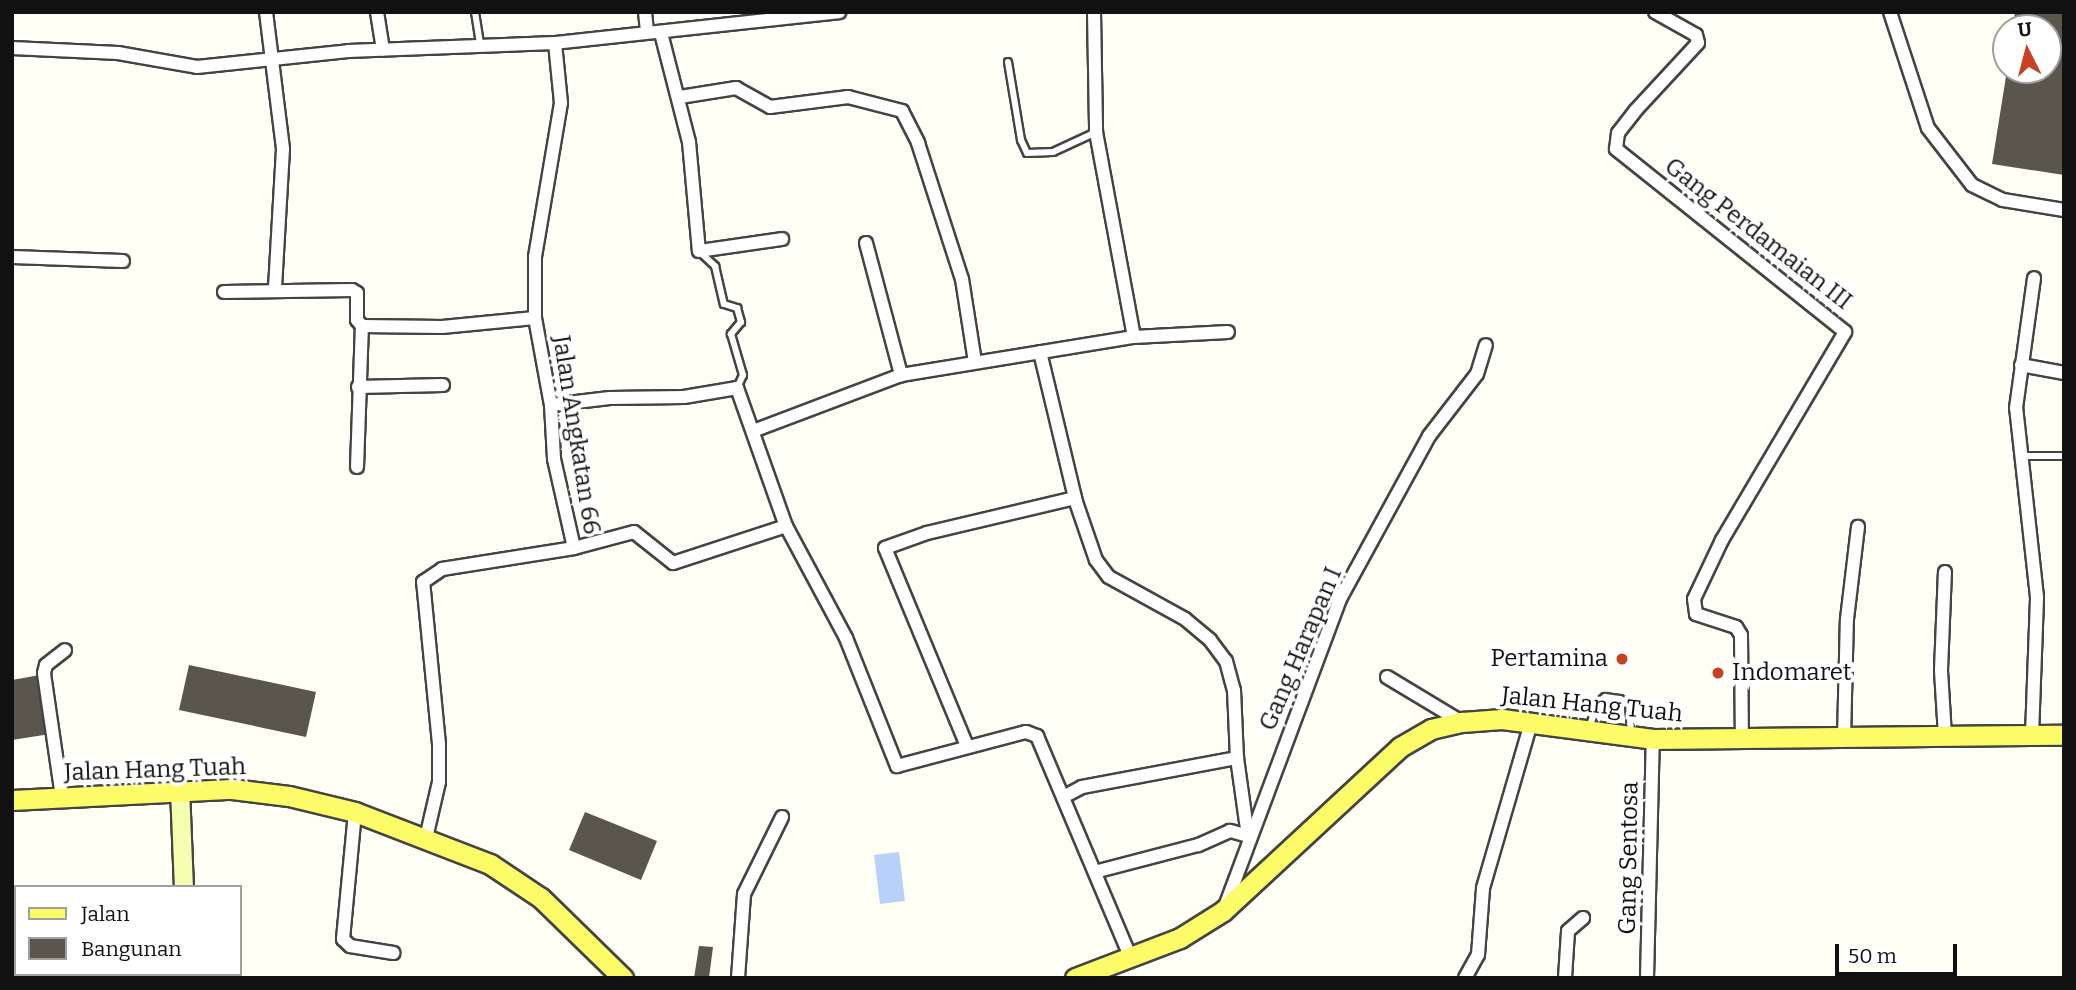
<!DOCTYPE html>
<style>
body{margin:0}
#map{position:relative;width:2076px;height:990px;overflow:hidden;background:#fffff5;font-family:Bitter,serif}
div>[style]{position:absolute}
.water>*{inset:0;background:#b7d1f8}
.building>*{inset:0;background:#5a554d}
.roads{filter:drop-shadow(2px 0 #444) drop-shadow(-2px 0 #444) drop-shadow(0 2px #444) drop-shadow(0 -2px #444)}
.lane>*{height:6px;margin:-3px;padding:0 3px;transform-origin:3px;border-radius:3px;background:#fff}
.street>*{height:12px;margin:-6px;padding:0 6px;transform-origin:6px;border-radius:6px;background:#fff}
.secondary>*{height:18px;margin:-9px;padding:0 9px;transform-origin:9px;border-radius:9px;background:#f5ffb0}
.primary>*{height:19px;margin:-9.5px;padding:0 9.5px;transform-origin:9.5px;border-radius:9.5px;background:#fcfb68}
.dots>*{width:19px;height:19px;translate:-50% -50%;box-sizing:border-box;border:4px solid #fff;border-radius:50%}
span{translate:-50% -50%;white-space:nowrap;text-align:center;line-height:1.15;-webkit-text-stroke:7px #fff;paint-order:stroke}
.street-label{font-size:24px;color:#111}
.poi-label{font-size:24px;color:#111}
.right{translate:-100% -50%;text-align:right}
.left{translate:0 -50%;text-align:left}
.frame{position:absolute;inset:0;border:14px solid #111;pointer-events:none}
.legend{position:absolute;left:14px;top:885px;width:228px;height:91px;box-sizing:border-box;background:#fff;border:2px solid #a0a0a0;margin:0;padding:9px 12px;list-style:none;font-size:21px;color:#111}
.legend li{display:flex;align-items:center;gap:14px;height:35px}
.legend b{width:35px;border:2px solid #a0a0a0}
.north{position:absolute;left:1992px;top:14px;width:70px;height:70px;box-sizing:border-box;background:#fff;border:2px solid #a0a0a0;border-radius:50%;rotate:354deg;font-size:19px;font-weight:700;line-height:28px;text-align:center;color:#111}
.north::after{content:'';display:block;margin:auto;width:24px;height:32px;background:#c84122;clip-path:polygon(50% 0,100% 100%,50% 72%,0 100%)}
.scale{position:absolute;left:1835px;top:944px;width:122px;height:32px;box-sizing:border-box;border:4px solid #111;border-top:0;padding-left:9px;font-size:21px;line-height:24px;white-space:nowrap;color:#111;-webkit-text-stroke:5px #fff;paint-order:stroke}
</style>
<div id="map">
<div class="water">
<div style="clip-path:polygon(899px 852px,905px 901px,880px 904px,874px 855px)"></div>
</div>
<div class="building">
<div style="clip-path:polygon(2015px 12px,2064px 12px,2064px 175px,1992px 164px,2007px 70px,2048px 70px,2048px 28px,2013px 28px)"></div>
<div style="clip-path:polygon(189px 665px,316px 692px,306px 737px,179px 710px)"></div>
<div style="clip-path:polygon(40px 675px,50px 734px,12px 740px,12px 680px)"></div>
<div style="clip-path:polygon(585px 812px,657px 841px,641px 880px,569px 850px)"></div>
<div style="clip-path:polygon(699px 946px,713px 947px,709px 978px,694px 978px)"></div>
</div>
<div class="roads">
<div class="lane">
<div style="left:475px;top:12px;width:33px;rotate:81deg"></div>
<div style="left:1008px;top:62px;width:79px;rotate:80.5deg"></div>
<div style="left:1021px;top:140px;width:14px;rotate:65deg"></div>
<div style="left:1027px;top:153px;width:26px;rotate:-2deg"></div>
<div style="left:1053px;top:152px;width:47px;rotate:-24.9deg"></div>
<div style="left:700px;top:252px;width:21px;rotate:43deg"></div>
<div style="left:715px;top:266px;width:39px;rotate:77deg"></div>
<div style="left:724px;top:304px;width:14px;rotate:17deg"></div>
<div style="left:737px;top:308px;width:15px;rotate:74deg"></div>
<div style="left:741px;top:322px;width:16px;rotate:130deg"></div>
<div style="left:731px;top:334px;width:43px;rotate:73.7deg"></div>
<div style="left:743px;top:375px;width:14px;rotate:115deg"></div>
<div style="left:2025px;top:456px;width:39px"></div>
<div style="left:1589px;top:727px;width:27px;rotate:-68deg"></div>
<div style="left:1599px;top:702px;width:8px;rotate:-40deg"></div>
<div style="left:1605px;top:697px;width:15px;rotate:8deg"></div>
<div style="left:1620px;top:699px;width:10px;rotate:24deg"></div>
<div style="left:1629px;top:703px;width:31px;rotate:86deg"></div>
</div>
<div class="street">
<div style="left:266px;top:12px;width:138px;rotate:82.9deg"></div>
<div style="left:283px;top:149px;width:140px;rotate:93.3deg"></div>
<div style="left:377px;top:12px;width:38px;rotate:81deg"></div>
<div style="left:645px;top:12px;width:18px;rotate:84deg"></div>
<div style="left:1094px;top:12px;width:120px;rotate:89deg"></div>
<div style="left:1096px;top:132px;width:208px;rotate:79.5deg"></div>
<div style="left:1655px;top:12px;width:47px;rotate:29.3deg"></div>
<div style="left:1696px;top:35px;width:8px;rotate:76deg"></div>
<div style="left:1698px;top:43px;width:91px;rotate:132.8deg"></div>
<div style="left:1636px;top:110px;width:29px;rotate:128deg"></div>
<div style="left:1618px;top:133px;width:16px;rotate:97deg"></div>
<div style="left:1616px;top:149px;width:293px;rotate:38.6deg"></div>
<div style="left:1845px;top:332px;width:242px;rotate:120.6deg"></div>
<div style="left:1722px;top:540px;width:65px;rotate:115.4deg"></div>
<div style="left:1694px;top:599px;width:15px;rotate:82deg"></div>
<div style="left:1696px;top:614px;width:42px;rotate:18deg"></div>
<div style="left:1736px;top:627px;width:9px;rotate:58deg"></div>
<div style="left:1741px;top:635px;width:105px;rotate:89.5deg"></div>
<div style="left:1890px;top:12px;width:122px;rotate:71.9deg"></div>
<div style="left:1928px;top:128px;width:72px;rotate:52.3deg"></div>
<div style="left:1972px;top:185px;width:34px;rotate:26deg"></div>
<div style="left:2003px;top:200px;width:62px;rotate:9.3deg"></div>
<div style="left:661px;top:33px;width:113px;rotate:75.6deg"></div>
<div style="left:689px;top:142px;width:109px;rotate:84.8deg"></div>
<div style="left:699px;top:251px;width:84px;rotate:-8.2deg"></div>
<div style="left:555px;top:43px;width:60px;rotate:84.3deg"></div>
<div style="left:561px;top:103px;width:156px;rotate:99.6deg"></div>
<div style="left:535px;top:257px;width:61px;rotate:90deg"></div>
<div style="left:535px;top:318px;width:88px;rotate:79.6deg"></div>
<div style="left:551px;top:405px;width:54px;rotate:86.8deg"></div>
<div style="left:554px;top:459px;width:91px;rotate:77.3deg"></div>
<div style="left:12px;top:48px;width:106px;rotate:2.7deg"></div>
<div style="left:118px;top:53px;width:80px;rotate:10deg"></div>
<div style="left:197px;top:67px;width:152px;rotate:-6deg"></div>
<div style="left:348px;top:51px;width:207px;rotate:-2.2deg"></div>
<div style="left:555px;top:43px;width:286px;rotate:-6.2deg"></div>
<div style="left:680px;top:97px;width:57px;rotate:-9.1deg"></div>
<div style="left:736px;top:88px;width:39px;rotate:29deg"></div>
<div style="left:770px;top:107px;width:79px;rotate:-7.3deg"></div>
<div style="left:848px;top:97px;width:56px;rotate:14.5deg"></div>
<div style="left:902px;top:111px;width:36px;rotate:63deg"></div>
<div style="left:918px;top:143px;width:143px;rotate:72.1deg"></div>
<div style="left:962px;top:279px;width:84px;rotate:81.1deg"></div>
<div style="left:866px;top:243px;width:137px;rotate:75.1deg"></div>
<div style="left:12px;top:257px;width:111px;rotate:2.1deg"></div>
<div style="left:224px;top:292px;width:128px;rotate:-0.9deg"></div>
<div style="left:352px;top:290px;width:6px;rotate:31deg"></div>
<div style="left:357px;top:293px;width:27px;rotate:90deg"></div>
<div style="left:357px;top:320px;width:8px;rotate:50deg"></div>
<div style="left:362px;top:326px;width:80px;rotate:0.7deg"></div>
<div style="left:442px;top:327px;width:93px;rotate:-5.5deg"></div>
<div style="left:1040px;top:352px;width:154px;rotate:76.5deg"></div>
<div style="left:1076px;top:502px;width:61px;rotate:71deg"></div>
<div style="left:1096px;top:560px;width:21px;rotate:53deg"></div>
<div style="left:1109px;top:577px;width:87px;rotate:28.9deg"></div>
<div style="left:1185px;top:619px;width:33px;rotate:40deg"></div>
<div style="left:1210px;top:640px;width:26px;rotate:53deg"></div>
<div style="left:1226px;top:661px;width:30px;rotate:75deg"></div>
<div style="left:1234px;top:690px;width:68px;rotate:87.5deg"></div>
<div style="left:2021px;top:365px;width:44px;rotate:10.5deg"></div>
<div style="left:358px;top:387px;width:85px;rotate:-1.3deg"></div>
<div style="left:551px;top:405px;width:59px;rotate:-6.8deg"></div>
<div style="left:610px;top:398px;width:74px;rotate:-0.8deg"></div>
<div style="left:684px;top:397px;width:54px;rotate:-9.6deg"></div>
<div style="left:737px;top:388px;width:146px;rotate:70.5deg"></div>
<div style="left:786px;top:526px;width:127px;rotate:61.8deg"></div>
<div style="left:846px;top:638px;width:138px;rotate:68.3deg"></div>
<div style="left:897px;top:766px;width:133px;rotate:-14.8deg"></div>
<div style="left:1026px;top:732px;width:12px;rotate:20deg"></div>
<div style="left:1037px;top:736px;width:241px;rotate:67.1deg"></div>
<div style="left:753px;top:431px;width:158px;rotate:-20.7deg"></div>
<div style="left:901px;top:375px;width:236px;rotate:-9.3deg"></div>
<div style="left:1134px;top:337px;width:94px;rotate:-3deg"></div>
<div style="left:357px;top:467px;width:141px;rotate:-88deg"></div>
<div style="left:1387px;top:677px;width:87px;rotate:31deg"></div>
<div style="left:2032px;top:735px;width:138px;rotate:-87.9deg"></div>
<div style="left:2037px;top:597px;width:190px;rotate:-96.3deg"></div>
<div style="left:2016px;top:408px;width:131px;rotate:-82.1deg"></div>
<div style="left:1945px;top:736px;width:66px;rotate:-93.5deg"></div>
<div style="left:1941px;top:670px;width:98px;rotate:-87.7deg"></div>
<div style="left:1844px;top:738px;width:119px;rotate:-88.6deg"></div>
<div style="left:1847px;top:619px;width:93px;rotate:-83.2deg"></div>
<div style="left:967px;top:746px;width:214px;rotate:-112.5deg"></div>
<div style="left:885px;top:548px;width:45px;rotate:-19.7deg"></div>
<div style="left:927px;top:533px;width:152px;rotate:-13.3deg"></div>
<div style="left:1065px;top:796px;width:19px;rotate:-28deg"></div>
<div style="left:1082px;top:787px;width:158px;rotate:-10.6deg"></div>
<div style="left:1237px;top:758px;width:79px;rotate:82deg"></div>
<div style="left:1248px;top:836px;width:19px;rotate:-164deg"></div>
<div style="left:1230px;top:831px;width:35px;rotate:156deg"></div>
<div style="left:1198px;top:845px;width:103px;rotate:165.4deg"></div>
<div style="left:62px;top:797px;width:125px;rotate:-98.3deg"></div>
<div style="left:44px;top:673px;width:8px;rotate:-76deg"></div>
<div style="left:46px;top:665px;width:24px;rotate:-38deg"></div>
<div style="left:355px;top:812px;width:128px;rotate:95.4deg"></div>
<div style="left:343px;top:939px;width:10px;rotate:45deg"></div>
<div style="left:350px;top:946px;width:44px;rotate:9.2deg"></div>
<div style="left:426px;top:838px;width:57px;rotate:-76.9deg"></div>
<div style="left:439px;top:782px;width:38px;rotate:-90deg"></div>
<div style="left:439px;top:744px;width:163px;rotate:-95.6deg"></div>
<div style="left:423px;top:582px;width:23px;rotate:-34deg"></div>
<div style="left:442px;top:569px;width:134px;rotate:-9deg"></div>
<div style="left:574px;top:548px;width:62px;rotate:-14.9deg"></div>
<div style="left:634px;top:532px;width:50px;rotate:38.5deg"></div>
<div style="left:673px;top:563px;width:119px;rotate:-18.1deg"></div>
<div style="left:1226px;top:904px;width:328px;rotate:-69.5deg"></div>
<div style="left:1341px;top:597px;width:183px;rotate:-61.3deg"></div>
<div style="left:1429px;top:436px;width:78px;rotate:-52.3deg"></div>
<div style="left:1477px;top:374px;width:30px;rotate:-73deg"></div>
<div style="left:738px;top:978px;width:84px;rotate:-85.9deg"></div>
<div style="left:744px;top:894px;width:86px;rotate:-63.7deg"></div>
<div style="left:1465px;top:978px;width:26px;rotate:-61deg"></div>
<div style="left:1478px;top:955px;width:67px;rotate:-85.7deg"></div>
<div style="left:1483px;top:888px;width:172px;rotate:-73.8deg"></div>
<div style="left:1565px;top:978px;width:47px;rotate:-86.3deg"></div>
<div style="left:1568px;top:931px;width:20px;rotate:-41deg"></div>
<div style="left:1647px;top:978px;width:239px;rotate:-88.6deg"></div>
</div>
<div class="secondary">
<div style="left:180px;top:789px;width:98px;rotate:87.7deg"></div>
<div style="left:187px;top:974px;width:4px;rotate:90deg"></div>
</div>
<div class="primary">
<div style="left:12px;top:800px;width:220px;rotate:-2.9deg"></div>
<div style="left:232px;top:789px;width:57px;rotate:7deg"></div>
<div style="left:289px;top:796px;width:68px;rotate:13.6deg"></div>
<div style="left:355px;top:812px;width:145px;rotate:21.1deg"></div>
<div style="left:490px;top:864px;width:61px;rotate:33.7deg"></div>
<div style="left:541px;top:898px;width:115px;rotate:44.3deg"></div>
<div style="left:1075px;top:978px;width:112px;rotate:-20.9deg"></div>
<div style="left:1180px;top:938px;width:51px;rotate:-32.1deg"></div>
<div style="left:1223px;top:911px;width:241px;rotate:-42.8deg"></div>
<div style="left:1400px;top:747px;width:36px;rotate:-30deg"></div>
<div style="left:1431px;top:729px;width:32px;rotate:-13deg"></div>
<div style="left:1462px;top:722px;width:40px;rotate:-4.3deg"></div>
<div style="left:1502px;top:719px;width:152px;rotate:7.5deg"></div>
<div style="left:1653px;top:739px;width:411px;rotate:-0.6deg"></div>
</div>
</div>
<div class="dots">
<div style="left:1622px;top:659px;background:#c84122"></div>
<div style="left:1718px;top:673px;background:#c84122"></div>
</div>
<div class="street-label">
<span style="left:1758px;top:234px;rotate:38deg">Gang Perdamaian III</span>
<span style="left:576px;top:435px;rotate:81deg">Jalan Angkatan 66</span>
<span style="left:1301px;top:649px;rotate:-67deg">Gang Harapan I</span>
<span style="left:1592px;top:705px;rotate:6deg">Jalan Hang Tuah</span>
<span style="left:155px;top:770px;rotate:-2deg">Jalan Hang Tuah</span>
<span style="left:1629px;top:858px;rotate:-89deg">Gang Sentosa</span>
</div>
<div class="poi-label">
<span class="right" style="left:1608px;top:659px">Pertamina</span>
<span class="left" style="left:1732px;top:673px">Indomaret</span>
</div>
<div class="frame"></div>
<ul class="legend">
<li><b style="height:9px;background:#fcfb68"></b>Jalan</li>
<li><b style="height:19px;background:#5a554d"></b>Bangunan</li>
</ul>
<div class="north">U</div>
<div class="scale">50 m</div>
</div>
